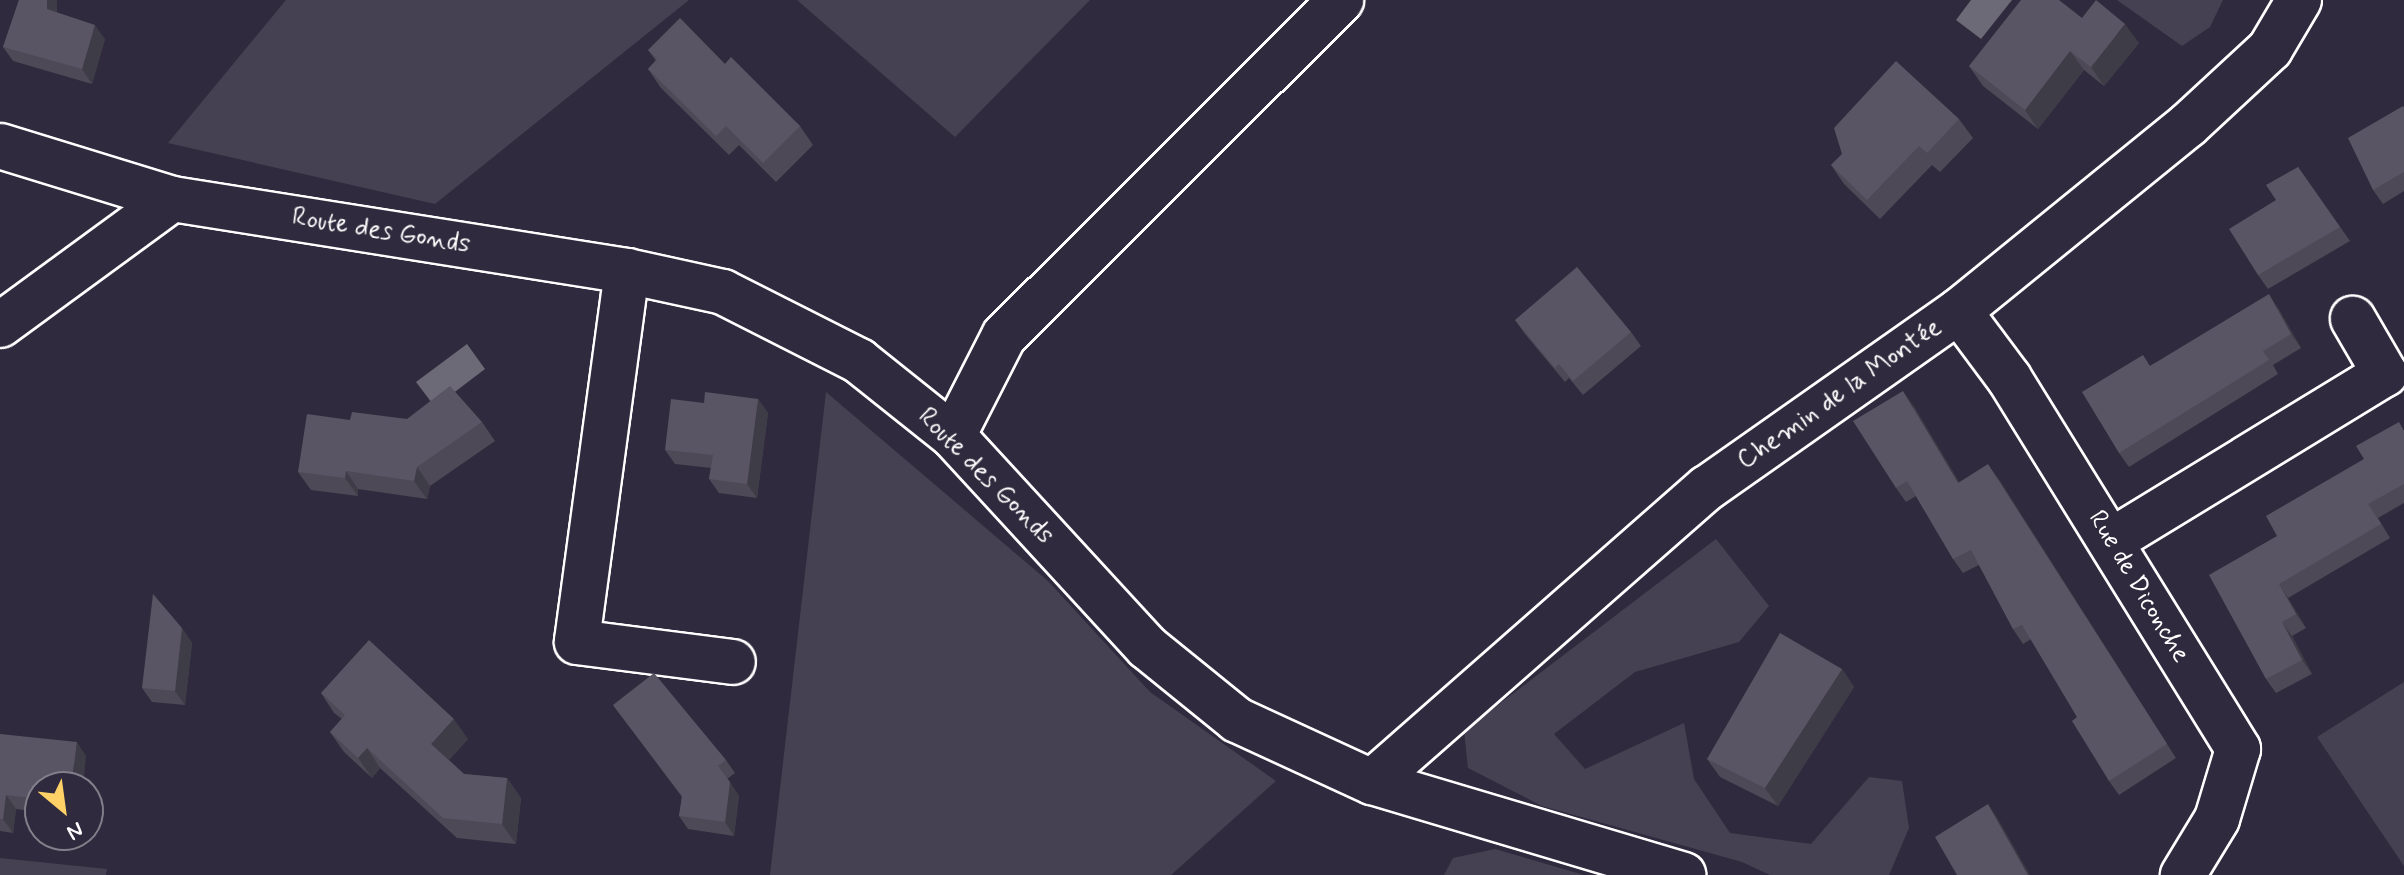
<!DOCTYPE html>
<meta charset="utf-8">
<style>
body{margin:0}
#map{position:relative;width:2404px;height:875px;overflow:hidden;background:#2f2a3d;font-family:Mynerve,sans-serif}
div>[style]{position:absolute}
.green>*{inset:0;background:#464152}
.water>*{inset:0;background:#6d6a77}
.roads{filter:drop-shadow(2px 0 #fff) drop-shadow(-2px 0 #fff) drop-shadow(0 2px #fff) drop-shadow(0 -2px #fff)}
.minor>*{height:44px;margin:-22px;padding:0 22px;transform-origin:22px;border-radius:22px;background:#2f2a3d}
.wall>*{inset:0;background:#4d4956}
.shaded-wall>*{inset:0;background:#3e3c46}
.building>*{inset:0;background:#595564}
span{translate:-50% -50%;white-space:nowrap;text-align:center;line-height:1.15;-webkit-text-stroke:6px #2f2a3d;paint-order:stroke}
.street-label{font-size:26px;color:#fff}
.north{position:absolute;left:24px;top:771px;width:80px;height:80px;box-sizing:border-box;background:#2f2a3d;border:2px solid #827f8b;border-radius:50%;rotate:151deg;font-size:22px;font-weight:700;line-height:32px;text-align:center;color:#fff}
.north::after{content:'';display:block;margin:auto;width:28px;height:36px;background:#ffd166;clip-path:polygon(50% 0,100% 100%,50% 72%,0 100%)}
</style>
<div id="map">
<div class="green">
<div style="clip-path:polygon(286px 0,689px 0,435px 204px,168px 143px)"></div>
<div style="clip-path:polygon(797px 0,1090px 0,955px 137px)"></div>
<div style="clip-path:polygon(2117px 0,2223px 0,2210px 27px,2182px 46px)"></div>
<div style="clip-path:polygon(826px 392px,1048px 581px,1150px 692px,1276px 781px,1171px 875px,770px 875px)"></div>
<div style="clip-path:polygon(1716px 539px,1769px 606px,1739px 642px,1635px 672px,1554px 734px,1585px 769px,1684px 723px,1694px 779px,1730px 833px,1811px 844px,1869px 777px,1902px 781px,1909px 828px,1889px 875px,1770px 875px,1742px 862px,1542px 806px,1468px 768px,1464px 731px)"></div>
<div style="clip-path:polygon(2404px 682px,2404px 866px,2317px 737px)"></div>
<div style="clip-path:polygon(1495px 849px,1584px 875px,1444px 875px,1453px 858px)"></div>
<div style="clip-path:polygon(0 858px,107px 869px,106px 875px,0 875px)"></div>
</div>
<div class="water">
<div style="clip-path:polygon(1971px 0,2012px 0,1981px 39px,1956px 20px)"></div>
<div style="clip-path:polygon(467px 344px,485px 369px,435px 407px,416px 382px)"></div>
</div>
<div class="roads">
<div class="minor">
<div style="left:0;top:146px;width:180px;rotate:17.1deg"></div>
<div style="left:172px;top:199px;width:461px;rotate:9deg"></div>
<div style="left:627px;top:271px;width:98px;rotate:12.3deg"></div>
<div style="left:723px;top:292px;width:153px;rotate:26.9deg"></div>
<div style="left:859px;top:361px;width:120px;rotate:38.6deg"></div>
<div style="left:953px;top:436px;width:287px;rotate:47.4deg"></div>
<div style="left:1147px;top:647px;width:116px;rotate:39deg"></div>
<div style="left:1237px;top:720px;width:149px;rotate:24.7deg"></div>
<div style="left:1372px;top:782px;width:325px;rotate:16.6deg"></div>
<div style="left:627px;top:271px;width:374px;rotate:97.7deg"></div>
<div style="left:577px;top:642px;width:157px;rotate:7.3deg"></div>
<div style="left:1959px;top:311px;width:84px;rotate:53.3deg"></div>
<div style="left:2009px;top:378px;width:436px;rotate:58.3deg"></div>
<div style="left:2238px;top:749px;width:73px;rotate:106.7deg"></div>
<div style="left:2217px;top:819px;width:66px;rotate:121.3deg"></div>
<div style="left:0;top:325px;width:213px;rotate:-36.2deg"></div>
<div style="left:953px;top:436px;width:112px;rotate:-63deg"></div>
<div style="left:1004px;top:336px;width:476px;rotate:-44.9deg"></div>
<div style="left:2111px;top:541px;width:321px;rotate:-31.4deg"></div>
<div style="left:2385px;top:374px;width:64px;rotate:-120.2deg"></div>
<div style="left:1372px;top:782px;width:446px;rotate:-41.3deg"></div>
<div style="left:1707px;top:488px;width:308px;rotate:-35.1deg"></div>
<div style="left:1959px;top:311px;width:295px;rotate:-39.1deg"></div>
<div style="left:2188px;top:125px;width:112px;rotate:-42.8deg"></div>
<div style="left:2270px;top:49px;width:57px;rotate:-59.4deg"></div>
</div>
</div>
<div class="wall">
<div style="clip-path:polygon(19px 0,57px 0,57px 13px,105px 39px,92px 84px,13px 61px,3px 47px)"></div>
<div style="clip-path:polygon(2082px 18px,2139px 43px,2104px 86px,2084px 70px,2038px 129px,1983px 86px,1969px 66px)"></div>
<div style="clip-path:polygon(648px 50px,725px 64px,800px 126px,813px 145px,776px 182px,739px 145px,729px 155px,661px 88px,648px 69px,656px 61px)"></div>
<div style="clip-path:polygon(2404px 108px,2404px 191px,2383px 204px,2373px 190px)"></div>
<div style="clip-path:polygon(1959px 119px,1973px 138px,1940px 172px,1932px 165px,1880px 219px,1844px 184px,1831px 165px,1842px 154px)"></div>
<div style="clip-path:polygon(2298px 167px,2350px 241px,2268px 289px,2258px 275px,2276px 200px)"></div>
<div style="clip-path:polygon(2278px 308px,2301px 348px,2273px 365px,2278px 374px,2129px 467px,2119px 453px,2151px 365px)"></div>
<div style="clip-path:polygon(1515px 320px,1631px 332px,1641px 346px,1583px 395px,1569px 378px,1565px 382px,1525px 334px)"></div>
<div style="clip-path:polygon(758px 399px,768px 413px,757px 498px,719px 493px,709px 479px,711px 468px,675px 464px,665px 450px,704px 403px)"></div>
<div style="clip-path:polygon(1913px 405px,1959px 482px,1998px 478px,2176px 758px,2119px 795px,2109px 781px,2077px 717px,2031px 639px,2023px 644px,2013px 629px,1979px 565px,1963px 573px,1953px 559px,1916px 496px,1906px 502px,1896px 488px)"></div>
<div style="clip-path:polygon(407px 419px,482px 422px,495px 441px,430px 486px,427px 499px,358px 489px,358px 496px,311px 490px,298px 472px,350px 420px)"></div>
<div style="clip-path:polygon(2404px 430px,2404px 503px,2378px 518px,2390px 538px,2288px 598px,2306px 628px,2292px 636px,2312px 674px,2276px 693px,2266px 679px,2277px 536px,2364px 459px)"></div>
<div style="clip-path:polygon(182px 628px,192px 643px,185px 705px,152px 702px,142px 688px)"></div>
<div style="clip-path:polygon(1842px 669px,1854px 687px,1778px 806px,1720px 777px,1707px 759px)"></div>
<div style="clip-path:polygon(321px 693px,468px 739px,449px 760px,464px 774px,507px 778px,521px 798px,516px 844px,457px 838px,380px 768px,372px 778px,344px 752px,330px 732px,342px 719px,334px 713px)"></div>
<div style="clip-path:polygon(613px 705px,726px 760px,735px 773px,727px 779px,739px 796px,734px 836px,688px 829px,679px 816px,682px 797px)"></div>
<div style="clip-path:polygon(0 734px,86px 756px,40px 787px,40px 812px,16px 809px,13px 833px,0 831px)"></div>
</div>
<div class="shaded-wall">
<div style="clip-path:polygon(47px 0,57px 0,57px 24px,47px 9px)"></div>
<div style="clip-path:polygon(2125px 24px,2139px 43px,2104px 86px,2091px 67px)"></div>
<div style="clip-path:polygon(95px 25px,105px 39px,92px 84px,82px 69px)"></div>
<div style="clip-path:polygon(2070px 51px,2084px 70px,2038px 129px,2025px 110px)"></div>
<div style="clip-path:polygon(2269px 294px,2278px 308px,2301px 348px,2291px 334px)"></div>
<div style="clip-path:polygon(1903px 391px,1913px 405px,1968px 497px,1958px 483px)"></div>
<div style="clip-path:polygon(758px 399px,768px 413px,757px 498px,747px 484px)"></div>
<div style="clip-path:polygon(1988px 464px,1998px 478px,2176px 758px,2167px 744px)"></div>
<div style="clip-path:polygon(417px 467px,430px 486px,427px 499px,414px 481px)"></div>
<div style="clip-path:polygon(346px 471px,358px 489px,358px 496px,345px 478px)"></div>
<div style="clip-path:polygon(2279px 584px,2288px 598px,2306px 628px,2296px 614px)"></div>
<div style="clip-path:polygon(2282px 622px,2292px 636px,2312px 674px,2302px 660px)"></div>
<div style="clip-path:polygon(182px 628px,192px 643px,185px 705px,175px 691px)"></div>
<div style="clip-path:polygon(1842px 669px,1854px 687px,1778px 806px,1765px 788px)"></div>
<div style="clip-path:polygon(454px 719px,468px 739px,445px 764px,431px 744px)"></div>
<div style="clip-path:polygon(77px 742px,86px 756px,83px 787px,71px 787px)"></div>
<div style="clip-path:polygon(367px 748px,380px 768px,372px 778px,358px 758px)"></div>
<div style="clip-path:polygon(507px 778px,521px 798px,516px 844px,502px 824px)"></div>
<div style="clip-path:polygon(730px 782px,739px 796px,734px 836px,725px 822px)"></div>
<div style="clip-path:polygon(6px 795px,16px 809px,13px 833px,3px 819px)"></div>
<div style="clip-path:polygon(1988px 804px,1998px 819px,2030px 875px,2028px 875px)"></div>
</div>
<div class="building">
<div style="clip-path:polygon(19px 0,47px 0,47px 9px,95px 25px,82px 69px,3px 47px)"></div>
<div style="clip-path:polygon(2021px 0,2059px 0,2082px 18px,2096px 0,2125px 24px,2091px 67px,2070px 51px,2025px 110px,1969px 66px)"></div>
<div style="clip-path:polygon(680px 18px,725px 64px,731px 57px,800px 126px,763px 163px,726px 126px,716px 136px,648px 69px,657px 59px,648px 50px)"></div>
<div style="clip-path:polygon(1896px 61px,1959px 119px,1927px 153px,1919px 146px,1867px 200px,1831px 165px,1842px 154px,1834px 128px)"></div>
<div style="clip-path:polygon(2403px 106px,2404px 108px,2404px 172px,2373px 190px,2348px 138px)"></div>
<div style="clip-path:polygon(2298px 167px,2340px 227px,2258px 275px,2229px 229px,2276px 200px,2266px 185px)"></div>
<div style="clip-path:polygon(1577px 267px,1631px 332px,1573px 381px,1559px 364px,1555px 368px,1515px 320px)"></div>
<div style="clip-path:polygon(2269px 294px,2291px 334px,2263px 351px,2269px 360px,2119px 453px,2082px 392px,2143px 355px,2150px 366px)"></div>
<div style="clip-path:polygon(450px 386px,482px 422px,417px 467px,414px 481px,346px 471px,345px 478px,298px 472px,307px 414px,350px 420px,352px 412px,407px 419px)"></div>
<div style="clip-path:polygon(1903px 391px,1958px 483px,1988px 464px,2167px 744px,2109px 781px,2072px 721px,2077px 717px,2022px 625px,2013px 629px,1971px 550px,1953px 559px,1907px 481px,1896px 488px,1853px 421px)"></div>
<div style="clip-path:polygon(705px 392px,758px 399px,747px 484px,709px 479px,713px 455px,665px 450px,671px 399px,704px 403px)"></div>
<div style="clip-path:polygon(2399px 422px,2404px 431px,2404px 484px,2368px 504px,2381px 524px,2279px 584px,2296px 614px,2282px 622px,2302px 660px,2266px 679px,2209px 575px,2277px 536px,2266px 516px,2364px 459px,2356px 446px)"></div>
<div style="clip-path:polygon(153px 594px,182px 628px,175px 691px,142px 688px)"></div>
<div style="clip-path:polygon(1780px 633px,1842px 669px,1765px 788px,1707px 759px)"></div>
<div style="clip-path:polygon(369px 640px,454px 719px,431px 744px,464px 774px,507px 778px,502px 824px,443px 818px,367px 748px,358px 758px,330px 732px,345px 715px,321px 693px)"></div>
<div style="clip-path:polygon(654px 673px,726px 760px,718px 766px,730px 782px,725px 822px,679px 816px,682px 796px,613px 705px)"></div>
<div style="clip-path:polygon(0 734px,77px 742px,71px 787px,40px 787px,40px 799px,6px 795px,3px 819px,0 819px)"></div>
<div style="clip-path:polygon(1988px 804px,2028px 875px,1957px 875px,1935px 837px)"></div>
</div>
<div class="street-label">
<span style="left:381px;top:232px;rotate:9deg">Route des Gonds</span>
<span style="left:1840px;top:395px;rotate:-35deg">Chemin de la Montée</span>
<span style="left:985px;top:477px;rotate:45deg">Route des Gonds</span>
<span style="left:2138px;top:587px;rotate:59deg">Rue de Diconche</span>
</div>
<div class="north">N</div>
</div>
